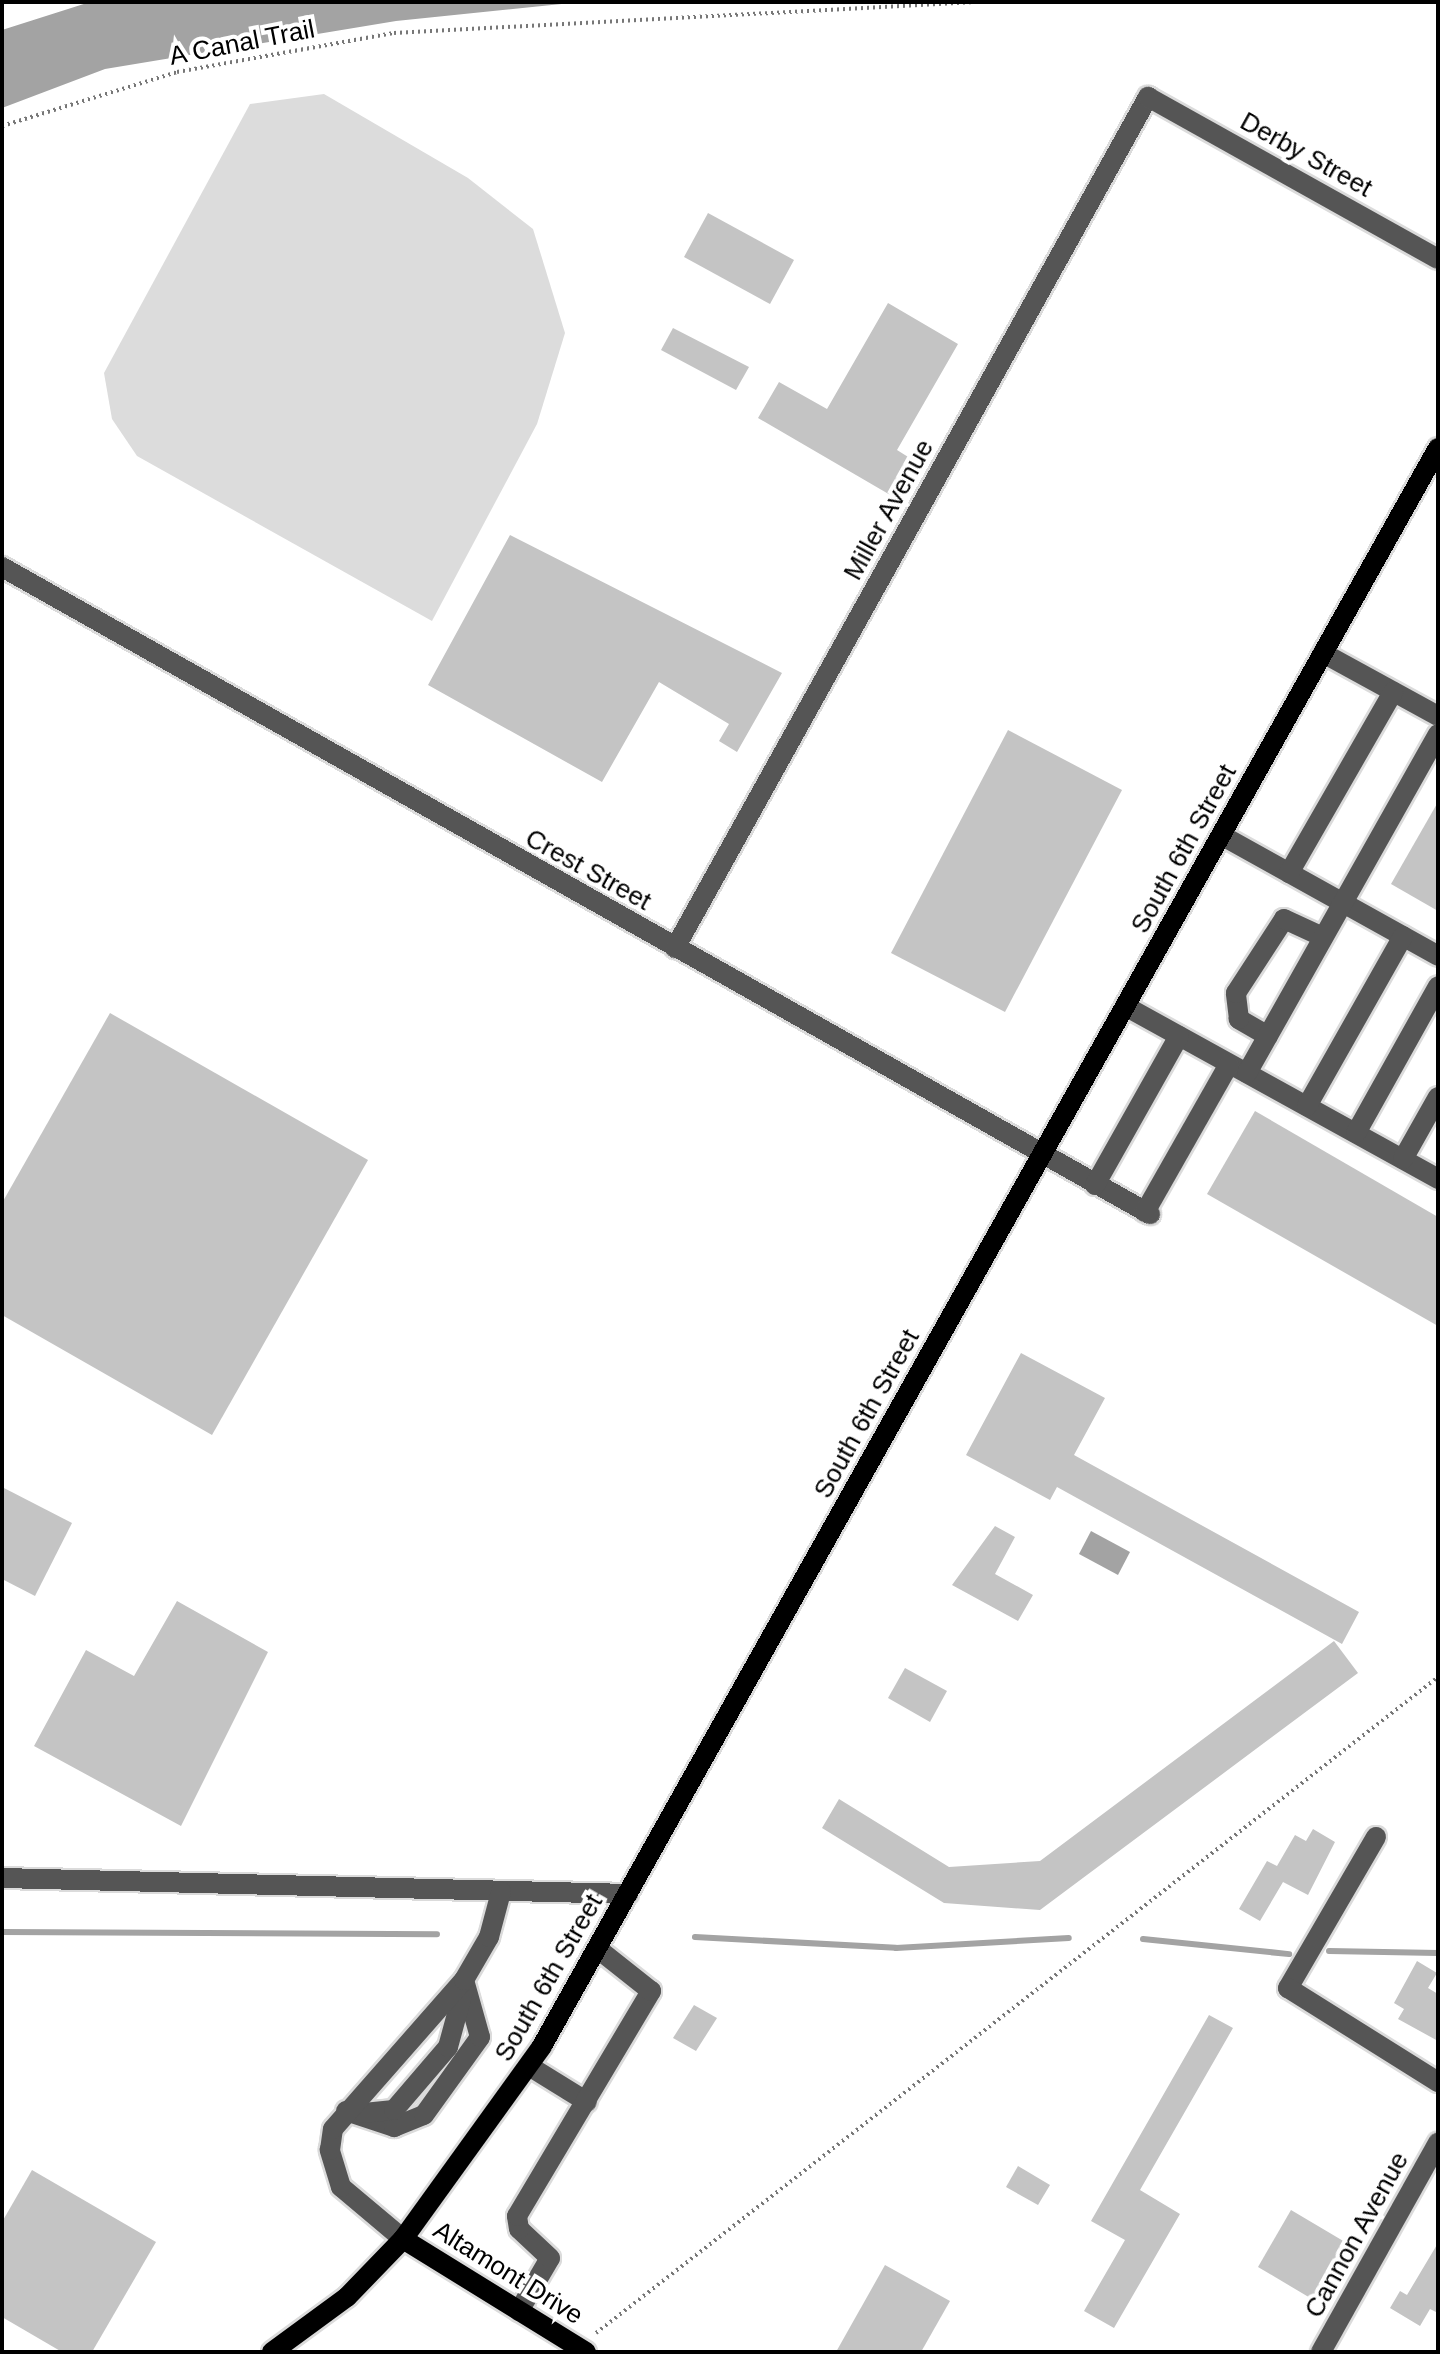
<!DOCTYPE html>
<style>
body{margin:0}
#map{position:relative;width:1440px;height:2354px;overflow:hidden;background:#fff;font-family:Arial,sans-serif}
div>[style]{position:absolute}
.green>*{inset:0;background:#dcdcdc}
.water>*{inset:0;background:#a3a3a3}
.stream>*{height:6px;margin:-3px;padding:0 3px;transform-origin:3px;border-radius:3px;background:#a3a3a3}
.building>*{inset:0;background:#c4c4c4}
.path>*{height:4px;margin-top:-2px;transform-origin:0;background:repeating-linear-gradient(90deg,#777 0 2px,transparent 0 6px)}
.roads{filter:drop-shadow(2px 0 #dbdbdb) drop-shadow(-2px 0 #dbdbdb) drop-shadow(0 2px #dbdbdb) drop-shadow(0 -2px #dbdbdb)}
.minor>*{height:20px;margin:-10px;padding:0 10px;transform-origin:10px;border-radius:10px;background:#555}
.major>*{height:20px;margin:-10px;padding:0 10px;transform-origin:10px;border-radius:10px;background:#000}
span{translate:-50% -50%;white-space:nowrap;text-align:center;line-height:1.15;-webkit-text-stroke:8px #fff;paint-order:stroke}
.street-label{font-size:26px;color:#000}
.frame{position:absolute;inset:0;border:4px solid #000;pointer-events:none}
</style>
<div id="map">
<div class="green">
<div style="clip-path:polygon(324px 94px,468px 178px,533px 229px,565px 333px,537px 424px,432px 621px,137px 456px,112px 419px,104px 373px,250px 104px)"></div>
</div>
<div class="water">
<div style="clip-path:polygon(90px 2px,581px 2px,396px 21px,105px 69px,2px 108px,2px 30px)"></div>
<div style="clip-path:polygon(1091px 1531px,1130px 1552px,1118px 1575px,1079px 1554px)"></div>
</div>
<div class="stream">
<div style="left:2px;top:1932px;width:435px;rotate:0.3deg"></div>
<div style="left:695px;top:1937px;width:201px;rotate:3.1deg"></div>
<div style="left:896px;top:1948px;width:173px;rotate:-3.3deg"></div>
<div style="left:1143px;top:1939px;width:147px;rotate:5.9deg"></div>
<div style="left:1329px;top:1951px;width:109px;rotate:1.1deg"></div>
</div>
<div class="building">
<div style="clip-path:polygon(708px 213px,794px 260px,770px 304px,684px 257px)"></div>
<div style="clip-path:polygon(888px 303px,958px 344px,897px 450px,913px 460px,892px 496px,758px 418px,779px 382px,827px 409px)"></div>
<div style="clip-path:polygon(673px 328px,749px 367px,736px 390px,661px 350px)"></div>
<div style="clip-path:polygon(510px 535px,782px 673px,737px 752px,719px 741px,729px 724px,659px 682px,602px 782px,428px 685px)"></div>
<div style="clip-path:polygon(1008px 730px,1122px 790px,1005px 1012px,891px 953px)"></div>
<div style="clip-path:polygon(1438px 802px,1438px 911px,1391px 884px)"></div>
<div style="clip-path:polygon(110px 1013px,368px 1160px,212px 1435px,2px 1315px,2px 1203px)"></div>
<div style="clip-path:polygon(1255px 1111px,1438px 1217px,1438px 1326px,1207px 1194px)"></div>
<div style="clip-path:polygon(1021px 1353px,1105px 1398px,1074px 1455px,1359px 1612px,1342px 1644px,1057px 1487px,1050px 1500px,966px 1455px)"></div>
<div style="clip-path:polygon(2px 1487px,72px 1523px,35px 1596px,2px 1579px)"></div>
<div style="clip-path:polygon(995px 1526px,1015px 1537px,995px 1574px,1033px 1595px,1018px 1621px,952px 1585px)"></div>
<div style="clip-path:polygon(177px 1601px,268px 1652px,181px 1826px,34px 1746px,86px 1650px,134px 1676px)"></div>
<div style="clip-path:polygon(1334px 1641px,1358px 1673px,1040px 1910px,944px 1903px,822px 1828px,839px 1799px,949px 1867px,1040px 1861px)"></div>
<div style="clip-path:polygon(905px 1668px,947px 1691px,930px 1722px,888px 1698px)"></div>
<div style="clip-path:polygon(1313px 1829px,1335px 1842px,1308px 1895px,1283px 1882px,1260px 1921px,1239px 1909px,1267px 1861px,1277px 1866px,1295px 1835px,1306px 1841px)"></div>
<div style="clip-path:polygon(1417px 1961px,1437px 1973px,1428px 1988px,1438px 1994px,1438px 2041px,1398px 2019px,1404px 2009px,1394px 2003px)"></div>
<div style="clip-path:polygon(694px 2005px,717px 2018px,696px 2051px,673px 2038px)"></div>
<div style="clip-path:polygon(1209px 2015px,1233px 2028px,1140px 2190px,1180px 2214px,1114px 2328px,1084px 2311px,1125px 2240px,1091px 2221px)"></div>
<div style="clip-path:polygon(1018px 2166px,1050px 2185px,1038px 2205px,1006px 2187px)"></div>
<div style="clip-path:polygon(32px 2170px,156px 2242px,92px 2352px,62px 2352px,2px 2317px,2px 2222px)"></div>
<div style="clip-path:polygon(1291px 2210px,1345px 2242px,1312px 2299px,1258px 2267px)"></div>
<div style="clip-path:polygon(1438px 2243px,1438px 2313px,1430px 2309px,1420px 2326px,1390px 2308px,1400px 2291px,1407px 2295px)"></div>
<div style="clip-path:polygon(885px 2265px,950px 2301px,921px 2352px,836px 2352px)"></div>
</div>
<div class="path">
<div style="left:2px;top:126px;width:183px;rotate:-17.1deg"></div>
<div style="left:177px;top:72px;width:220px;rotate:-10.2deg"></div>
<div style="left:394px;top:33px;width:582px;rotate:-3.05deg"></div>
<div style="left:596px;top:2333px;width:1067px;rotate:-37.92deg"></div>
</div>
<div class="roads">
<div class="minor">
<div style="left:2px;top:567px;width:1318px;rotate:29.41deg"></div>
<div style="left:1323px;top:653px;width:131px;rotate:28.7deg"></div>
<div style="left:1221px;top:835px;width:248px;rotate:29.1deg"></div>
<div style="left:1289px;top:873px;width:209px;rotate:-60.1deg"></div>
<div style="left:675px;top:948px;width:974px;rotate:-60.93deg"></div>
<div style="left:1148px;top:97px;width:332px;rotate:29.2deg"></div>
<div style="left:1125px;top:1006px;width:358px;rotate:28.9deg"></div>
<div style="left:1268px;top:1036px;width:34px;rotate:-150deg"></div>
<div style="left:1239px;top:1019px;width:26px;rotate:-97deg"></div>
<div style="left:1236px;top:993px;width:88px;rotate:-57deg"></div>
<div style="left:1284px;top:919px;width:43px;rotate:24.8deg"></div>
<div style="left:1247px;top:1073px;width:389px;rotate:-60.6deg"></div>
<div style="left:1307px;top:1106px;width:195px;rotate:-60.5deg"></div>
<div style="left:1356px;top:1133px;width:168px;rotate:-60.8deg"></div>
<div style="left:1403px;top:1159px;width:71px;rotate:-60.6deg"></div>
<div style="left:1095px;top:1185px;width:171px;rotate:-60.6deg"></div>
<div style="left:1145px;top:1212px;width:170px;rotate:-60.4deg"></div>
<div style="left:1376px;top:1837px;width:175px;rotate:120.2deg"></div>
<div style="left:1288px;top:1988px;width:177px;rotate:32.1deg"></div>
<div style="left:2px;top:1878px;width:626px;rotate:1.46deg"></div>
<div style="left:529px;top:2066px;width:68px;rotate:31.8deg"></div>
<div style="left:346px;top:2111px;width:51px;rotate:18.4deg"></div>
<div style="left:394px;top:2127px;width:32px;rotate:-22deg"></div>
<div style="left:424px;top:2115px;width:96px;rotate:-54.3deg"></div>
<div style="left:480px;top:2037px;width:59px;rotate:-105.7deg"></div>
<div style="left:364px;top:2113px;width:30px;rotate:-6deg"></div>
<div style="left:394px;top:2110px;width:83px;rotate:-49.4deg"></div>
<div style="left:448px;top:2047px;width:61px;rotate:-74.8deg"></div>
<div style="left:403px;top:2239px;width:81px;rotate:-140deg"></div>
<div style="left:341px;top:2187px;width:39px;rotate:-107deg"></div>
<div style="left:330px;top:2150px;width:21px;rotate:-82deg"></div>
<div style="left:333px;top:2129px;width:198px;rotate:-48.7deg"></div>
<div style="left:464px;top:1980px;width:50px;rotate:-59.8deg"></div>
<div style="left:489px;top:1937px;width:47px;rotate:-75.1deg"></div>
<div style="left:519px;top:2311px;width:61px;rotate:-59.7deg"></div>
<div style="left:550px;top:2258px;width:42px;rotate:-136.9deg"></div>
<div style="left:519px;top:2229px;width:13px;rotate:-99deg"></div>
<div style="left:517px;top:2216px;width:262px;rotate:-59.2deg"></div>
<div style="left:651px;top:1991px;width:68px;rotate:-141.6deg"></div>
<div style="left:1321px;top:2352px;width:240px;rotate:-60.8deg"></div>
</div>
<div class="major">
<div style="left:403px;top:2239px;width:215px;rotate:31.7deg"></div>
<div style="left:272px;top:2352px;width:93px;rotate:-36.3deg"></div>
<div style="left:347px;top:2297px;width:81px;rotate:-46deg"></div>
<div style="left:403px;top:2239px;width:238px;rotate:-54.2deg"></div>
<div style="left:542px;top:2046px;width:1832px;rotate:-60.72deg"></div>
</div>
</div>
<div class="street-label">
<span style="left:242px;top:43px;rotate:-11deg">A Canal Trail</span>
<span style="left:1306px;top:155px;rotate:29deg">Derby Street</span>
<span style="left:889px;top:510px;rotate:-61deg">Miller Avenue</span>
<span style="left:1184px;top:849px;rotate:-61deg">South 6th Street</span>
<span style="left:588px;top:870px;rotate:29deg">Crest Street</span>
<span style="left:867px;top:1414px;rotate:-61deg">South 6th Street</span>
<span style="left:549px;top:1978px;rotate:-60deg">South 6th Street</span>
<span style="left:1357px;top:2235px;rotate:-61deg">Cannon Avenue</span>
<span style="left:508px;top:2273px;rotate:32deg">Altamont Drive</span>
</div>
<div class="frame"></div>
</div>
